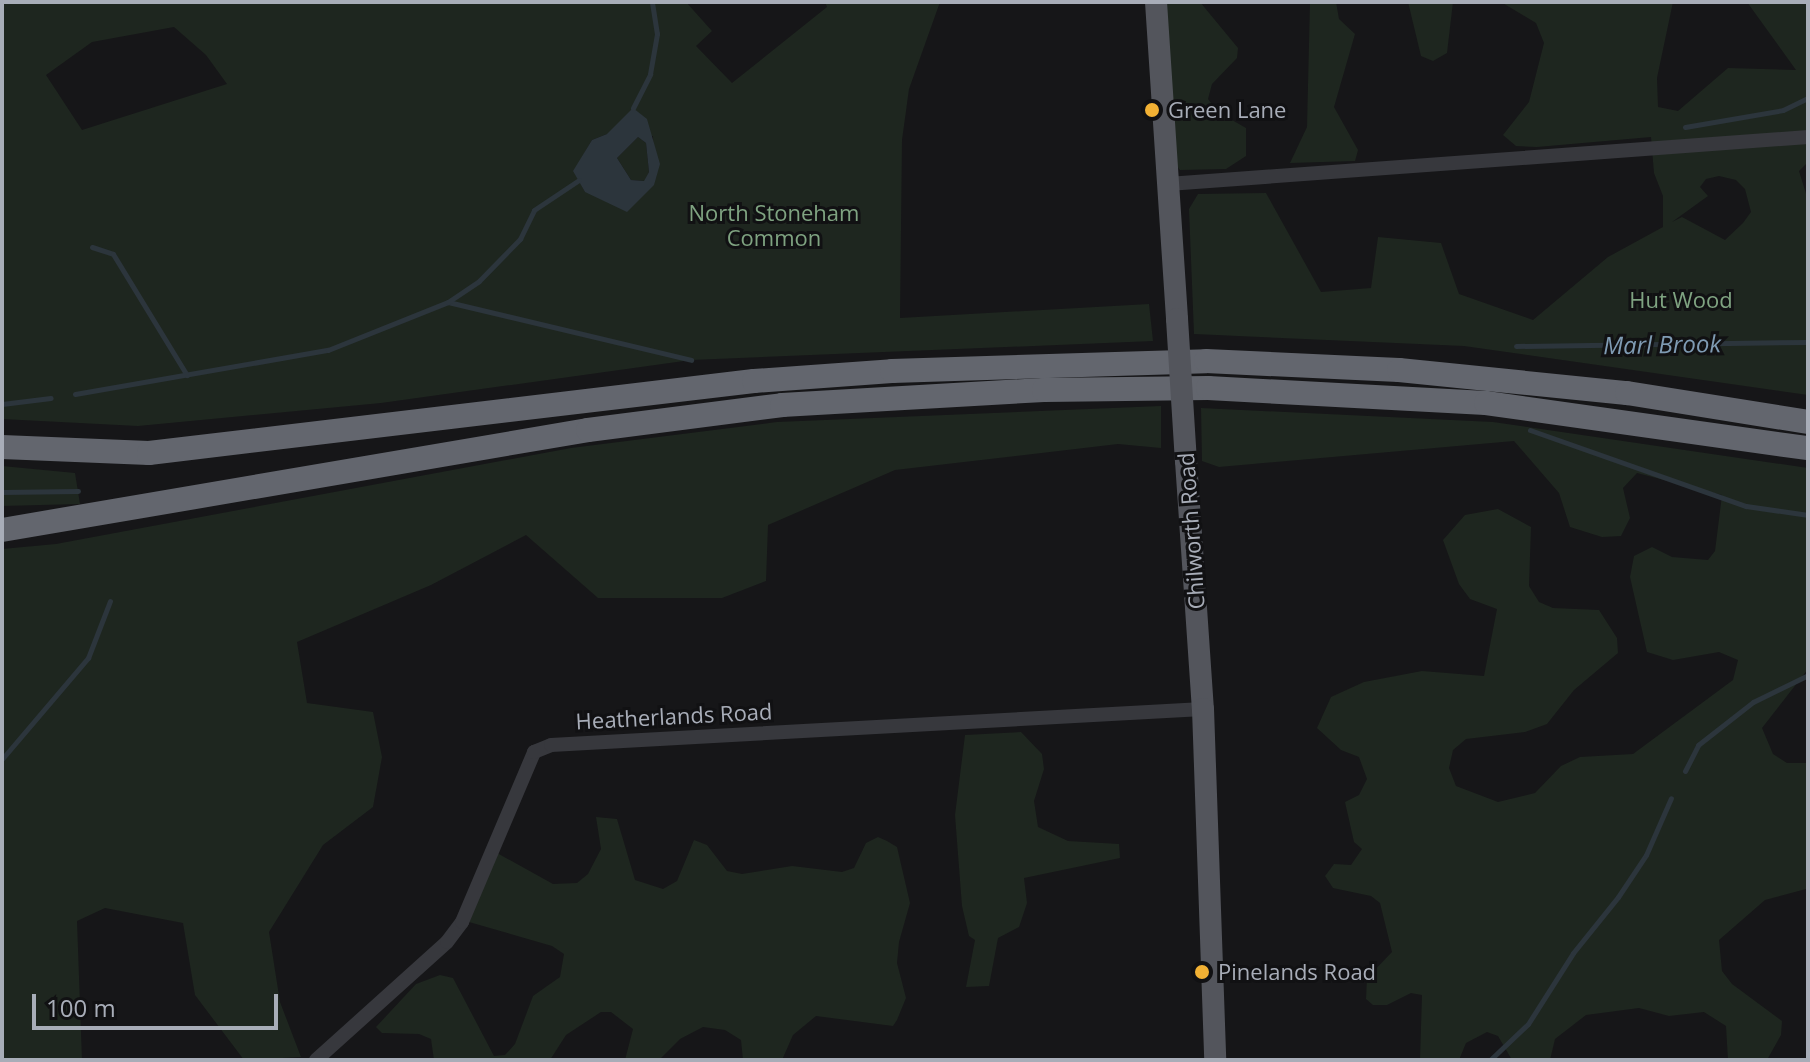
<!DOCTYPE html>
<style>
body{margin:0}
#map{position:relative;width:1810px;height:1062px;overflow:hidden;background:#161618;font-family:"Open Sans",sans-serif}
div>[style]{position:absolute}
.green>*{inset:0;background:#1e261f}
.water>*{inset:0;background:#2c353c}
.stream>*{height:5px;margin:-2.5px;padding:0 2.5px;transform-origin:2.5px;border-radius:2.5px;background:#2c353c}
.street>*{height:14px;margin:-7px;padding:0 7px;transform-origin:7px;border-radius:7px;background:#37383d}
.primary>*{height:22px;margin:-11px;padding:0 11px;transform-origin:11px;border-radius:11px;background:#53555c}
.highway>*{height:24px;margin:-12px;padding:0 12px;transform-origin:12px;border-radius:12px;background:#63666e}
.primary-bridge>*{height:22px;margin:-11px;padding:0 11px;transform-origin:11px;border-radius:11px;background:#53555c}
.dots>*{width:22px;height:22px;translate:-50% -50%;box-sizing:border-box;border:4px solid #111113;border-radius:50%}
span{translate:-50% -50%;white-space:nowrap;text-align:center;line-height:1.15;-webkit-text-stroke:6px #111113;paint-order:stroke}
.poi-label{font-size:22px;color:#a8adb8}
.left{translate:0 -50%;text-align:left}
.park-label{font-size:22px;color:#7fa381}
.street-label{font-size:22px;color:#a8adb8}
.water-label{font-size:24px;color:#7f9bb3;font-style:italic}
.frame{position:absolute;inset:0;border:4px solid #a8adb8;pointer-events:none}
.scale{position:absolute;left:32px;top:994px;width:246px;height:36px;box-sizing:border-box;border:4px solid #a8adb8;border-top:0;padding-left:10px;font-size:24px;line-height:28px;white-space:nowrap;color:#a8adb8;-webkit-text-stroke:6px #111113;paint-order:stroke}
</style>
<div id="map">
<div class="green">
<div style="clip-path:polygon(evenodd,2px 2px,686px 2px,712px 31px,696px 46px,732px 83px,827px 7px,825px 2px,940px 2px,909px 89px,902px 140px,900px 318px,1149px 304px,1153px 341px,691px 360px,381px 403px,138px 426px,2px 419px,2px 2px,174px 27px,206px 55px,227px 84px,82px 130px,46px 75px,92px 42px,174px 27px,2px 2px,607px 134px,653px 136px,654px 185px,585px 192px,574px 171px,592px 140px,607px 134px)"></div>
<div style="clip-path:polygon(1165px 2px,1200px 2px,1238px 48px,1237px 58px,1212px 84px,1208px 99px,1218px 112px,1246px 128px,1246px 156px,1226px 169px,1180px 170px,1173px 161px)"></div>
<div style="clip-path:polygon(1310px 2px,1336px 2px,1339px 19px,1355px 34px,1334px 107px,1358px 150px,1355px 161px,1290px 163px,1307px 127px)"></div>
<div style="clip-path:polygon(1408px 2px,1453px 2px,1447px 53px,1433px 61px,1421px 56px)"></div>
<div style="clip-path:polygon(evenodd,1501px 2px,1673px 2px,1657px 78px,1658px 107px,1678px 111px,1728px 68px,1796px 70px,1747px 2px,1808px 2px,1808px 162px,1799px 171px,1808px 200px,1808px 395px,1464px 346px,1194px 334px,1189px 209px,1198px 194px,1266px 193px,1321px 292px,1371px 288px,1378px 237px,1441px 243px,1459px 294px,1533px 320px,1608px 257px,1663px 227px,1663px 196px,1654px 173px,1651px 137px,1537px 147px,1516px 146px,1503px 135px,1529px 102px,1544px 43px,1536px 23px,1501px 2px,1719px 176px,1736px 180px,1745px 189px,1751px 212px,1743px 223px,1725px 240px,1682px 217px,1672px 222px,1708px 196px,1700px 187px,1706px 179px,1719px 176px)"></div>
<div style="clip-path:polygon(638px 137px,646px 143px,649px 172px,645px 181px,631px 180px,617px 158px)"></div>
<div style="clip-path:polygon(1161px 406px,1161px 448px,1118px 444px,895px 470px,768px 525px,766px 581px,722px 598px,598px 598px,526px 535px,431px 585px,297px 642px,307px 703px,373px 712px,382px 757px,373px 807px,323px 845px,269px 932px,280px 1002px,301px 1057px,244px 1060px,195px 995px,183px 923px,105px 908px,77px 921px,82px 1060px,2px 1060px,2px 549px,56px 544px,571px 448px,777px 422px)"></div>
<div style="clip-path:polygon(1201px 408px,1493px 422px,1808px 468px,1808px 669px,1762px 728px,1773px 754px,1787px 763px,1808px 763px,1806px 889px,1765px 900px,1719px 940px,1722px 971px,1732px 984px,1782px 1021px,1781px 1035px,1767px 1060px,1728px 1060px,1726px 1026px,1704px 1012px,1669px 1016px,1639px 1008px,1586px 1015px,1555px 1039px,1550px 1060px,1512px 1060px,1498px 1036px,1487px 1032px,1466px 1043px,1459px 1060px,1420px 1060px,1422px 995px,1411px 993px,1387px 1005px,1373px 1005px,1366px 999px,1367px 978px,1392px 952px,1380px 903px,1371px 896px,1333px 888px,1325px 876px,1334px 864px,1351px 865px,1362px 849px,1354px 842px,1345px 802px,1359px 795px,1367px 779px,1359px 757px,1341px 750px,1317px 728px,1331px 697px,1364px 682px,1422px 671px,1484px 676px,1497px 609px,1470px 599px,1459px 584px,1443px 540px,1465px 515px,1498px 509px,1531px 527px,1529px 586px,1539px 602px,1553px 608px,1599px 610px,1617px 638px,1618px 653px,1574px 690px,1547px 724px,1525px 732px,1466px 739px,1453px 750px,1449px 768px,1456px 786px,1498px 802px,1535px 793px,1561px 766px,1580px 757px,1633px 754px,1733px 680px,1738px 660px,1719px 652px,1673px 660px,1647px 652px,1630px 577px,1634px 556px,1652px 547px,1672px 557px,1708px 560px,1715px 551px,1722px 495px,1637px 473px,1623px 488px,1630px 518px,1621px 536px,1602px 537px,1570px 527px,1559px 493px,1514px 441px,1219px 467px,1202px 461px)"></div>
<div style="clip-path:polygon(2px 466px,75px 473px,80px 504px,2px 506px)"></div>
<div style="clip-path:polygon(1021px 732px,1042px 754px,1044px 769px,1034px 801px,1038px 827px,1068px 841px,1119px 844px,1120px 858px,1024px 878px,1027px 903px,1019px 927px,998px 938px,989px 986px,966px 987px,975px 940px,969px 936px,962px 906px,955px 815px,965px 735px)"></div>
<div style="clip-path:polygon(596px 817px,617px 819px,635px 880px,663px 889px,677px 881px,694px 840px,707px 845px,727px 871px,742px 874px,792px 866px,842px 872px,854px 868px,866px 843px,878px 837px,887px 841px,897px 847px,910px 903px,899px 942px,897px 963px,906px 998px,897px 1020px,893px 1026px,816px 1016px,793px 1035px,782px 1060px,743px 1060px,741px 1040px,725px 1030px,703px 1027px,680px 1039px,659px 1060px,625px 1060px,633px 1029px,611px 1012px,601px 1012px,566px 1035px,550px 1060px,434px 1060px,431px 1039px,419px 1034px,382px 1033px,376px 1027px,416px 984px,440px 975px,453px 978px,494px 1056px,505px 1055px,515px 1044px,533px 996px,560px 977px,564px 954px,552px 946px,469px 922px,497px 853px,553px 884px,577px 883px,588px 874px,601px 849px)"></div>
</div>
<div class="water">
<div style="clip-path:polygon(evenodd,633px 108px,647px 119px,660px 164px,654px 185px,627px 212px,585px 192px,573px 171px,592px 140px,607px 134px,633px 108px,638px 137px,646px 143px,649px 172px,644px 181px,631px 180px,617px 158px,638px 137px)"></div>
</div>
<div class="stream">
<div style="left:633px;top:108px;width:38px;rotate:-63deg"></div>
<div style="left:650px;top:74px;width:41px;rotate:-80.1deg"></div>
<div style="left:657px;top:34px;width:32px;rotate:-99deg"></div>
<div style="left:1685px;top:127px;width:99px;rotate:-9.8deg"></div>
<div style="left:1783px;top:110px;width:28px;rotate:-26deg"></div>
<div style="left:92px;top:247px;width:22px;rotate:18deg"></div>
<div style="left:113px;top:254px;width:142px;rotate:58.6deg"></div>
<div style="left:448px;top:302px;width:250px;rotate:13.4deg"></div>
<div style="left:1516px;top:346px;width:292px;rotate:-0.8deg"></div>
<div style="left:75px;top:394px;width:257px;rotate:-9.9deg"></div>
<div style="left:328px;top:350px;width:129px;rotate:-21.8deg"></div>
<div style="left:448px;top:302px;width:37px;rotate:-34deg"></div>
<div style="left:479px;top:281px;width:59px;rotate:-45.7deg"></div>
<div style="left:520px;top:239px;width:32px;rotate:-64deg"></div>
<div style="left:534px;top:210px;width:54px;rotate:-33.7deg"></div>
<div style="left:2px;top:404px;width:49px;rotate:-7deg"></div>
<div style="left:1530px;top:430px;width:229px;rotate:19.4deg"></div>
<div style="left:1746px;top:506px;width:63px;rotate:8.3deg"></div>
<div style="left:2px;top:492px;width:76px;rotate:-0.8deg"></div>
<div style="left:2px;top:759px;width:133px;rotate:-49.6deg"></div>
<div style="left:88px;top:658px;width:61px;rotate:-68.9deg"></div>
<div style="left:1685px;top:771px;width:29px;rotate:-63deg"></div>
<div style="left:1698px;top:745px;width:70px;rotate:-38deg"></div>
<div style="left:1753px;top:702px;width:61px;rotate:-26.1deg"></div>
<div style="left:1490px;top:1060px;width:52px;rotate:-43.5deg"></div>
<div style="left:1528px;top:1024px;width:84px;rotate:-57.6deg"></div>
<div style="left:1573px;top:953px;width:72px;rotate:-51.2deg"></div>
<div style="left:1618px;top:897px;width:50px;rotate:-56.3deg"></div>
<div style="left:1646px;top:855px;width:62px;rotate:-66.3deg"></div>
</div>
<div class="street">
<div style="left:1168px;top:184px;width:642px;rotate:-4.2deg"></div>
<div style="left:316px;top:1060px;width:176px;rotate:-42deg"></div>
<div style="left:447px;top:942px;width:25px;rotate:-53deg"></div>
<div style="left:462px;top:922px;width:185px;rotate:-67deg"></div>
<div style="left:534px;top:752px;width:18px;rotate:-22deg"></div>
<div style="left:551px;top:745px;width:653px;rotate:-3.16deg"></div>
</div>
<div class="primary">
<div style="left:1156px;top:2px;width:318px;rotate:86.2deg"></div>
<div style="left:1186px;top:461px;width:249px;rotate:86.1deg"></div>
<div style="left:1203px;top:709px;width:351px;rotate:88deg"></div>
</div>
<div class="highway">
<div style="left:2px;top:447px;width:147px;rotate:2.3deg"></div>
<div style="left:149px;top:453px;width:609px;rotate:-6.79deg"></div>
<div style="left:754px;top:381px;width:138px;rotate:-4.1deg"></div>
<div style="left:892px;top:371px;width:314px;rotate:-1.8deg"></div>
<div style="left:1206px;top:361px;width:193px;rotate:2.7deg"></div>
<div style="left:1399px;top:370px;width:229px;rotate:5.8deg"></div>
<div style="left:1627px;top:393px;width:183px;rotate:9.1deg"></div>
<div style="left:2px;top:530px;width:594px;rotate:-9.68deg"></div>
<div style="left:588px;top:430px;width:196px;rotate:-7.3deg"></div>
<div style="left:782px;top:405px;width:262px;rotate:-3.3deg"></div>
<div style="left:1044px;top:390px;width:164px;rotate:-0.7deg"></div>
<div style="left:1208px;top:388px;width:278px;rotate:3.1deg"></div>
<div style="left:1486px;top:403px;width:325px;rotate:8deg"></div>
</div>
<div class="primary-bridge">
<div style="left:1177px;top:319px;width:142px;rotate:86.4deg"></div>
</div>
<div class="dots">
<div style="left:1152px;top:110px;background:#f2b134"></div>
<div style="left:1202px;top:972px;background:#f2b134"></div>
</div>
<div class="poi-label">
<span class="left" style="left:1168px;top:110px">Green Lane</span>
<span class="left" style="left:1218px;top:972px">Pinelands Road</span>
</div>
<div class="park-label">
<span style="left:774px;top:225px">North Stoneham<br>Common</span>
<span style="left:1681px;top:300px">Hut Wood</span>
</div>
<div class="street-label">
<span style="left:1191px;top:531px;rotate:-94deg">Chilworth Road</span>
<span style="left:674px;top:716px;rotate:-3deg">Heatherlands Road</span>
</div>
<div class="water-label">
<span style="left:1662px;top:344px;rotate:-1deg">Marl Brook</span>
</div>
<div class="frame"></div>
<div class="scale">100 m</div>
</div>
